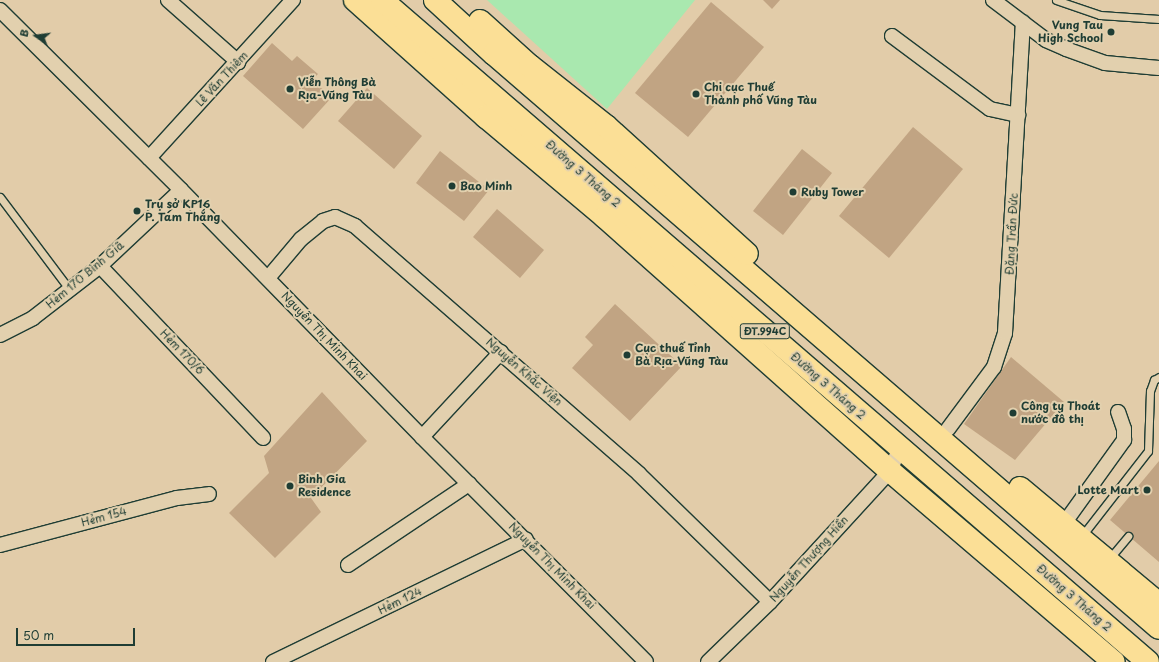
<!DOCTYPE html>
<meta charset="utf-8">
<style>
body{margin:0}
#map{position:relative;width:1159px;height:662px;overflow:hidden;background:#e2cca9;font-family:"Playpen Sans",sans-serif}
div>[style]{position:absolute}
.green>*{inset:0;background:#a9e8af}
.building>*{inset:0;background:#c1a483}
.roads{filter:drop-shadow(1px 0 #1f3d34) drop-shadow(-1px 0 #1f3d34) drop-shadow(0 1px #1f3d34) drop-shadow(0 -1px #1f3d34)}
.service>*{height:7px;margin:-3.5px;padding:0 3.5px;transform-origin:3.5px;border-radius:3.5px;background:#e2d0ae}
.minor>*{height:14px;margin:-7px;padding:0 7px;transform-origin:7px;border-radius:7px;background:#e2d0ae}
.primary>*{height:22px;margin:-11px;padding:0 11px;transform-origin:11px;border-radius:11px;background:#fbdf96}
.dots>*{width:11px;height:11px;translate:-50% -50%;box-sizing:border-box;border:2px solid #e2d0ae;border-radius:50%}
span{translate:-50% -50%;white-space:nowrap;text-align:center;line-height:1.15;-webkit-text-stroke:4px #e2d0ae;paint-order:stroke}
.shield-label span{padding:1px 3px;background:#e2d0ae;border:1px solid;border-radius:3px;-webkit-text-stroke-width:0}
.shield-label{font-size:10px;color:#1f3d34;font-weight:700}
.poi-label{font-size:11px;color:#1f3d34;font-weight:700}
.right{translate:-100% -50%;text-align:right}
.left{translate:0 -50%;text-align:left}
.street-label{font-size:11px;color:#1f3d34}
.north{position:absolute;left:16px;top:16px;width:40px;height:40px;-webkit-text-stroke:3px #e2d0ae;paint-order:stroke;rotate:284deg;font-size:11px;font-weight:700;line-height:16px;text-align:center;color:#1f3d34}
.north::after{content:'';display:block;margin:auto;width:14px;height:18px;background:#1f3d34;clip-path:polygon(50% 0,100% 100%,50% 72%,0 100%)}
.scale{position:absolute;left:16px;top:628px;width:119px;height:18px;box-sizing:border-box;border:2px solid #1f3d34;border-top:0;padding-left:5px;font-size:12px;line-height:14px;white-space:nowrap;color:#1f3d34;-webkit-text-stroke:3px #e2d0ae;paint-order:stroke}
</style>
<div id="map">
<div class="green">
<div style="clip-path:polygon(487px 0,695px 0,607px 109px)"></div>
</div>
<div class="building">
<div style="clip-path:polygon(763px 0,780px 0,772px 9px)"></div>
<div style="clip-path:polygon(711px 2px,764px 47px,688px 137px,635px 93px)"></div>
<div style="clip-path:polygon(272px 43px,292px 61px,297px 56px,318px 74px,312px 80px,332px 97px,303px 129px,243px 76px)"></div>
<div style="clip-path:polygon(367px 88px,422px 136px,394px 169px,338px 121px)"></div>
<div style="clip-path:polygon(913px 127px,963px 169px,889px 258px,839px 216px)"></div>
<div style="clip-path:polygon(802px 149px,832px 173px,783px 235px,753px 211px)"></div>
<div style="clip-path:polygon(440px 151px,489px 190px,464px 221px,416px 183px)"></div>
<div style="clip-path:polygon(497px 209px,544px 250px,520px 278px,473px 237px)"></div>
<div style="clip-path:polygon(615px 304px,682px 366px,630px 421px,572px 368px,593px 345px,585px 337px)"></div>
<div style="clip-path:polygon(1011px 357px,1064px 402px,1015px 460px,964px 424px)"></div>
<div style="clip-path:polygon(322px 392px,367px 441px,311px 498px,321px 512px,275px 558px,229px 513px,269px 473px,264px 456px)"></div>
<div style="clip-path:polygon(1159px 461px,1159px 562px,1110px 520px)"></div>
</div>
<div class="roads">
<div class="service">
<div style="left:1056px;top:0;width:46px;rotate:18.8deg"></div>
<div style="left:1100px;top:15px;width:59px;rotate:3.9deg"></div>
<div style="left:0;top:197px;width:115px;rotate:53.1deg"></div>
<div style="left:1081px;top:537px;width:109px;rotate:-52.1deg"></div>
<div style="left:1148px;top:451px;width:60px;rotate:-88.1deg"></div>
<div style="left:1150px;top:391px;width:12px;rotate:-70deg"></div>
<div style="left:1154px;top:380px;width:6px;rotate:-31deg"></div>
<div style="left:1109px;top:559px;width:30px;rotate:-50deg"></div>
</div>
<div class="minor">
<div style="left:168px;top:0;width:94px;rotate:41.5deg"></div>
<div style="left:993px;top:0;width:66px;rotate:37deg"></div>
<div style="left:1046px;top:40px;width:22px;rotate:24deg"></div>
<div style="left:1066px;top:49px;width:41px;rotate:19.7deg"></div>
<div style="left:1105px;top:63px;width:54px;rotate:5.3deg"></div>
<div style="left:0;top:10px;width:255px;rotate:44.8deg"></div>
<div style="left:181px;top:190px;width:345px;rotate:45.7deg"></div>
<div style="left:422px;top:437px;width:317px;rotate:45.1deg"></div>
<div style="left:892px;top:36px;width:122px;rotate:36.7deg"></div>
<div style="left:990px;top:109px;width:29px;rotate:12deg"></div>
<div style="left:149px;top:158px;width:214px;rotate:-47.7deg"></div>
<div style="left:100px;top:266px;width:237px;rotate:46.5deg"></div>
<div style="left:268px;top:278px;width:51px;rotate:-49.8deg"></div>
<div style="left:301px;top:239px;width:28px;rotate:-39deg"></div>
<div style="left:323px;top:221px;width:13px;rotate:-18deg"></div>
<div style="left:335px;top:217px;width:22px;rotate:24deg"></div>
<div style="left:355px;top:226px;width:377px;rotate:41.1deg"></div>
<div style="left:639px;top:474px;width:183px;rotate:44.3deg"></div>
<div style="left:0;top:335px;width:37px;rotate:-27deg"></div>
<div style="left:33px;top:318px;width:85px;rotate:-37.8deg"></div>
<div style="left:100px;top:266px;width:111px;rotate:-43.2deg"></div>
<div style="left:948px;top:429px;width:77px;rotate:-53.4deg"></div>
<div style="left:994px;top:367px;width:36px;rotate:-72deg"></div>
<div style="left:1005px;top:333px;width:311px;rotate:-86.7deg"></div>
<div style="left:422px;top:437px;width:116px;rotate:-47.1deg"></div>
<div style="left:1063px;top:525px;width:105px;rotate:-54.3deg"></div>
<div style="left:1124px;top:440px;width:11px;rotate:-90deg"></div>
<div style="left:1124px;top:429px;width:18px;rotate:-109deg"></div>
<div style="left:0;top:545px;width:183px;rotate:-14.9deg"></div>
<div style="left:177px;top:498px;width:32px;rotate:-7deg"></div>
<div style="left:348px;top:565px;width:146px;rotate:-33.8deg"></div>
<div style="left:273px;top:662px;width:281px;rotate:-25.9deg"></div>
<div style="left:708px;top:662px;width:86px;rotate:-44.1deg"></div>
<div style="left:770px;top:602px;width:178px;rotate:-47.5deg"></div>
<div style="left:890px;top:471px;width:25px;rotate:-67deg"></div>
</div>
<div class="primary">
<div style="left:355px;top:0;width:176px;rotate:41.8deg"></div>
<div style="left:486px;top:117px;width:155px;rotate:40deg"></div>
<div style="left:605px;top:217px;width:382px;rotate:41.7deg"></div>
<div style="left:890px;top:471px;width:294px;rotate:40.5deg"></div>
<div style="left:382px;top:0;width:1012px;rotate:40.83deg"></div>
<div style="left:435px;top:0;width:80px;rotate:42.5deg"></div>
<div style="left:494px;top:54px;width:878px;rotate:40.8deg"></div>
<div style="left:480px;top:21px;width:67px;rotate:42deg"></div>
<div style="left:530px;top:66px;width:97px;rotate:38.3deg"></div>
<div style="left:606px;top:126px;width:190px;rotate:42.2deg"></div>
<div style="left:1020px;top:488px;width:181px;rotate:39.8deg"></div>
</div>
</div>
<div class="dots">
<div style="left:1111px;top:32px;background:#1f3d34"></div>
<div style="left:290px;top:89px;background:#1f3d34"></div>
<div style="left:696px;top:94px;background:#1f3d34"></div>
<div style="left:452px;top:186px;background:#1f3d34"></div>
<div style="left:793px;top:192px;background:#1f3d34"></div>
<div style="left:137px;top:211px;background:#1f3d34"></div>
<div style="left:627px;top:355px;background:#1f3d34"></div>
<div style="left:1013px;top:413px;background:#1f3d34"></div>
<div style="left:290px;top:486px;background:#1f3d34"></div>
<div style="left:1147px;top:490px;background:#1f3d34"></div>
</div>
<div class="shield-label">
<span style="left:765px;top:331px">ĐT.994C</span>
</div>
<div class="poi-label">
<span class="right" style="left:1103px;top:32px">Vung Tau<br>High School</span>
<span class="left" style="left:298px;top:89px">Viễn Thông Bà<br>Rịa-Vũng Tàu</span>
<span class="left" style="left:704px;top:94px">Chi cục Thuế<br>Thành phố Vũng Tàu</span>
<span class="left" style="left:460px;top:186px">Bao Minh</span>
<span class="left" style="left:801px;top:192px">Ruby Tower</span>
<span class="left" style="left:145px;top:211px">Trụ sở KP16<br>P. Tam Thắng</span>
<span class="left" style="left:635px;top:355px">Cục thuế Tỉnh<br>Bà Rịa-Vũng Tàu</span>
<span class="left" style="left:1021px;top:413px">Công ty Thoát<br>nước đô thị</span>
<span class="left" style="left:298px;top:486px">Binh Gia<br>Residence</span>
<span class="right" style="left:1139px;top:490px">Lotte Mart</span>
</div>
<div class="street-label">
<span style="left:222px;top:79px;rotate:-47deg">Lê Văn Thiêm</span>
<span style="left:583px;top:174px;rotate:41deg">Đường 3 Tháng 2</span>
<span style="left:1012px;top:234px;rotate:-87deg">Đặng Trần Đức</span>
<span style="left:85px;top:275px;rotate:-40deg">Hẻm 170 Bình Giã</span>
<span style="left:324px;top:336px;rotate:46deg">Nguyễn Thị Minh Khai</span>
<span style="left:182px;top:352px;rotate:46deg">Hẻm 170/6</span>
<span style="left:524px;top:372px;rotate:41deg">Nguyễn Khắc Viện</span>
<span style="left:828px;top:386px;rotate:41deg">Đường 3 Tháng 2</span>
<span style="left:104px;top:517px;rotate:-15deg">Hẻm 154</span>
<span style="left:809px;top:559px;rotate:-48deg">Nguyễn Thượng Hiền</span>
<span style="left:552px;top:566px;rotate:45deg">Nguyễn Thị Minh Khai</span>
<span style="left:1074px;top:598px;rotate:41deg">Đường 3 Tháng 2</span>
<span style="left:400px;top:601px;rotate:-26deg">Hẻm 124</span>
</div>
<div class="north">B</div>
<div class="scale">50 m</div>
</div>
